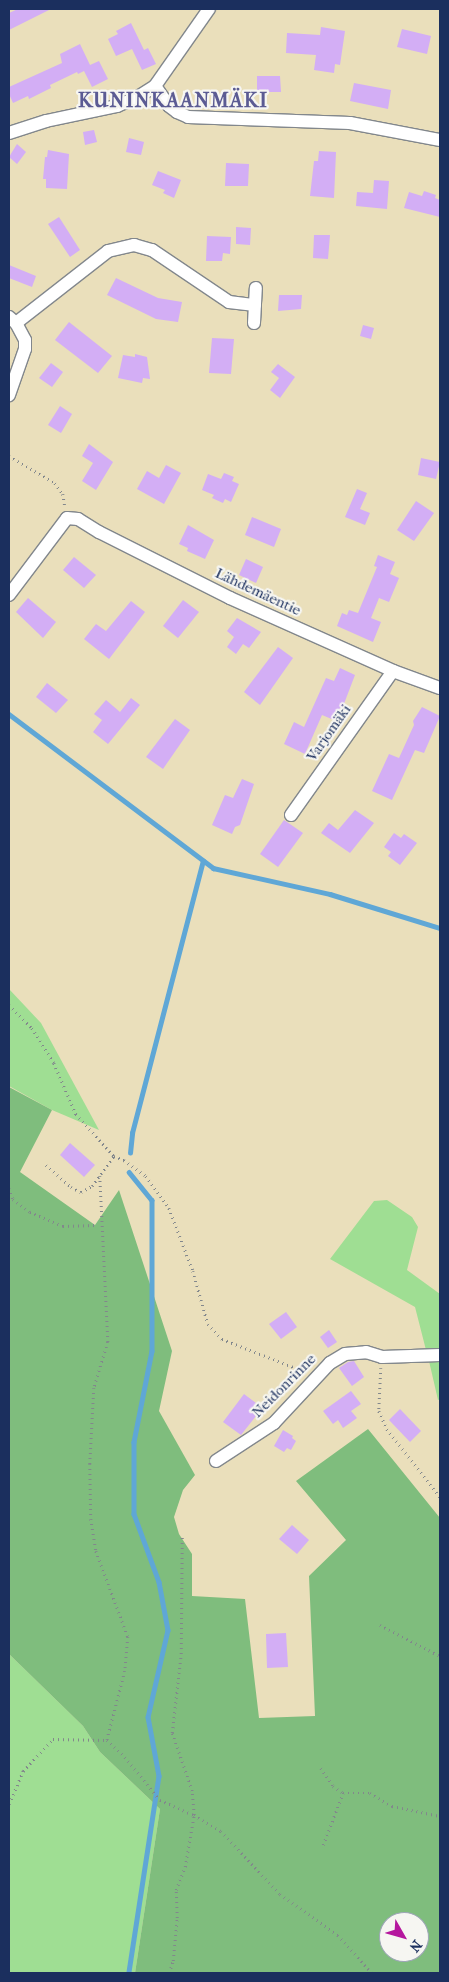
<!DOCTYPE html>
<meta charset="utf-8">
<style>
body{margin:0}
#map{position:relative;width:449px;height:1982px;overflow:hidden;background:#eadfbb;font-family:"IM FELL French Canon",serif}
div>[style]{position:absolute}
.green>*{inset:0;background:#9fde93}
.forest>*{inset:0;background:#7fbd7d}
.stream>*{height:4.5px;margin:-2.25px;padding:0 2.25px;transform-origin:2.25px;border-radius:2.25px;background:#5fa7d6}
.building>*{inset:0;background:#d3aef5}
.path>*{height:2.5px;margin-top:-1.25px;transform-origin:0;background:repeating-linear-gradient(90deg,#82878c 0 1px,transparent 0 5px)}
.roads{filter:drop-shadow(1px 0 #82878c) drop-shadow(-1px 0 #82878c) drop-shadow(0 1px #82878c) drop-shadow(0 -1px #82878c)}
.street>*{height:12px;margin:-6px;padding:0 6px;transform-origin:6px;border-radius:6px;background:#fff}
span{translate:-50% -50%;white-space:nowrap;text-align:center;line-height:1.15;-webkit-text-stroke:4.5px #f6f6f2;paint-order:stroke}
.street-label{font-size:15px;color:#1b2f5e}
.district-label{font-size:20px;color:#5b5b93;font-weight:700;letter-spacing:1px}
.frame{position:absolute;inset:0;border:10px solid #1b2f5e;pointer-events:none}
.north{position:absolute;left:379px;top:1912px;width:50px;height:50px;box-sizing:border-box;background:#f6f6f2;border:1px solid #9ea6b7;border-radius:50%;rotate:128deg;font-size:14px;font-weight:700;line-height:20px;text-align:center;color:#1b2f5e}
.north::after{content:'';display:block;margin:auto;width:18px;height:22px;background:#b5179e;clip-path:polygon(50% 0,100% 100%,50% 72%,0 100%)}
</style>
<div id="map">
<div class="green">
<div style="clip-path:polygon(9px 989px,41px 1023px,99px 1130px,52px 1110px,9px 1086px)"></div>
<div style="clip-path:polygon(387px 1200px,412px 1217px,418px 1227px,407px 1270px,440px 1294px,440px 1348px,426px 1350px,415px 1307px,330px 1259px,374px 1201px)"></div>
<div style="clip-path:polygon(440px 1359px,440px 1399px,438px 1400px,429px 1361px)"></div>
<div style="clip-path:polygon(9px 1654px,83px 1726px,100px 1752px,160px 1809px,135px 1973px,9px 1973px)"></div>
</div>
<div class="forest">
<div style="clip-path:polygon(evenodd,9px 1087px,52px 1110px,20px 1172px,95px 1225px,119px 1190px,172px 1351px,159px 1411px,195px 1475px,183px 1490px,174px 1517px,179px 1534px,192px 1554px,192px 1596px,245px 1599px,259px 1718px,315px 1716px,309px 1576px,346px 1540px,296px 1481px,368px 1429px,440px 1518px,440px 1973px,135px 1973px,160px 1809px,100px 1752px,83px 1726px,9px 1654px,9px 1087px,389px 1922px,419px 1922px,419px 1952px,389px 1952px,389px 1922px)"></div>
</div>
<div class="stream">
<div style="left:9px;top:714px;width:256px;rotate:37deg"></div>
<div style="left:213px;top:868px;width:120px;rotate:12.5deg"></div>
<div style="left:330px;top:894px;width:115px;rotate:17.2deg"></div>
<div style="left:130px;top:1153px;width:20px;rotate:-84deg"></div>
<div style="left:132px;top:1133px;width:281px;rotate:-75.4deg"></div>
<div style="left:129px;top:1172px;width:36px;rotate:51deg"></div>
<div style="left:152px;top:1200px;width:151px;rotate:90deg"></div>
<div style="left:152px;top:1351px;width:93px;rotate:101.2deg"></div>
<div style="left:134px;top:1442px;width:72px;rotate:90deg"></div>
<div style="left:134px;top:1514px;width:72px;rotate:69.8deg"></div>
<div style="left:159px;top:1582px;width:49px;rotate:79.4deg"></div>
<div style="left:168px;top:1630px;width:89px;rotate:102.9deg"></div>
<div style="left:148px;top:1717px;width:60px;rotate:79.4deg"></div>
<div style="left:159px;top:1776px;width:199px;rotate:98.7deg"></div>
</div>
<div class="building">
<div style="clip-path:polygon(18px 9px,51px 9px,9px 30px,9px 13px)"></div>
<div style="clip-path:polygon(131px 23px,144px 50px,148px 48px,156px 64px,142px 70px,132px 49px,116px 56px,108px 39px,118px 34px,116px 31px)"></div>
<div style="clip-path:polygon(321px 27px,345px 31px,340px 65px,335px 64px,334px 73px,314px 70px,316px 55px,286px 53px,287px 33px,320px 35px)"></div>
<div style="clip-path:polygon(402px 29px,431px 36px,427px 54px,397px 47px)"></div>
<div style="clip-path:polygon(80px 44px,90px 65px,99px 61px,108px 79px,92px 87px,84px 71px,78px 74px,77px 72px,50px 85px,51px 88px,29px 99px,28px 96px,13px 103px,9px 94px,9px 87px,62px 63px,60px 54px)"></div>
<div style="clip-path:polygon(257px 76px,280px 76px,281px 92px,257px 92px)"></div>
<div style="clip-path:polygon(354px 83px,391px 90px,388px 109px,350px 101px)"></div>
<div style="clip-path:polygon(94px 130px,97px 142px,85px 145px,83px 132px)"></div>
<div style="clip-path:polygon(129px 138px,144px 142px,141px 155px,126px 152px)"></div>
<div style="clip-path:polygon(17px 144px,26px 152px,17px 164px,9px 157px)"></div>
<div style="clip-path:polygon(48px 150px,69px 154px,67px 189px,46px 188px,46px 179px,43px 179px,45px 157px,47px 157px)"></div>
<div style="clip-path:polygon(319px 151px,336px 152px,334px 198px,310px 196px,314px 161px,318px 161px)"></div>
<div style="clip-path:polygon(226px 163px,249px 164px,248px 186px,225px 186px)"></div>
<div style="clip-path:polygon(158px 171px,181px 180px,174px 198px,163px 193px,165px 190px,152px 185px)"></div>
<div style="clip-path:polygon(374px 180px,389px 181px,387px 209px,356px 206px,357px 192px,373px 193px)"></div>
<div style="clip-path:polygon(424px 191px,436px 195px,435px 198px,440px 200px,440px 217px,404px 208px,409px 192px,422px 196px)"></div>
<div style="clip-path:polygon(59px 217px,80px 250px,70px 257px,48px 224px)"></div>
<div style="clip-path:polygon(236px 227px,251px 228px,250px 245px,236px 244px)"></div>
<div style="clip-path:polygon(314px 235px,330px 235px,328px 259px,313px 258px)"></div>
<div style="clip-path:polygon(207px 236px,231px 237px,230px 254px,223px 253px,222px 261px,206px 261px)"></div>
<div style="clip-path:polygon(9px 265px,36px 276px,32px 287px,9px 278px)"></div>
<div style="clip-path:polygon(116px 278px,158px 298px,182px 302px,178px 322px,156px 319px,107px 295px)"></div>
<div style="clip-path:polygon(279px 295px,302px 295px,301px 309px,278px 311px)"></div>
<div style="clip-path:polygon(69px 322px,112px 356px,98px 373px,55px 340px)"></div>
<div style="clip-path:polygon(363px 325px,374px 328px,371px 339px,360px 336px)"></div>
<div style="clip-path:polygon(212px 338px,234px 339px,231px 374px,209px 373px)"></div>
<div style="clip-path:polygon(135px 354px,147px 357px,150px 379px,143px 378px,142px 383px,118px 378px,123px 355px,135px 357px)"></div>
<div style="clip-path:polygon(51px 363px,63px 372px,52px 387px,39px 378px)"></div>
<div style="clip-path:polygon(278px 364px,295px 377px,280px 398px,270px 390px,279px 378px,271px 372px)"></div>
<div style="clip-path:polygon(60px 406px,72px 414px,61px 433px,48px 425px)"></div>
<div style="clip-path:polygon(89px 444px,113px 462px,96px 490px,82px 481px,93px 463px,82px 456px)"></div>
<div style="clip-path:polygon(421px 458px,440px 462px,436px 479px,418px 475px)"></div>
<div style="clip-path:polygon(166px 465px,181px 473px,164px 504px,137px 489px,147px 471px,159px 478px)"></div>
<div style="clip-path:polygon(224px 473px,234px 477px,232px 481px,239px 484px,231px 502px,225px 499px,223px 503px,212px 498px,214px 495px,202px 490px,208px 474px,221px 479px)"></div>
<div style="clip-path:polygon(357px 489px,367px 493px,360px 509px,370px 513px,365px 525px,345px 517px)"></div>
<div style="clip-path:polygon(416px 501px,434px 513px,414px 541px,397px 530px)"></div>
<div style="clip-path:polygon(252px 517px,281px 529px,274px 547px,245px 535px)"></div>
<div style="clip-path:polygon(188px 525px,214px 540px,205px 559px,187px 551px,188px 548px,179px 544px)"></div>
<div style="clip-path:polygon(378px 555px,395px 562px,390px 574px,399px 578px,389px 602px,379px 598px,371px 618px,381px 622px,373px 642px,337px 626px,342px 613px,347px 615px,349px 610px,358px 613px,377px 567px,374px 566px)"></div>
<div style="clip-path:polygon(74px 557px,96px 575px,84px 588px,63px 570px)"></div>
<div style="clip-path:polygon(246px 559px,263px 567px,256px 583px,239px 575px)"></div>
<div style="clip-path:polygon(28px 598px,56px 622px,43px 638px,16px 612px)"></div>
<div style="clip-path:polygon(183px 600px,199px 612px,178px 638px,163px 626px)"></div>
<div style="clip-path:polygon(131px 601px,145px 612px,109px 659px,84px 639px,96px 624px,106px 631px)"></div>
<div style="clip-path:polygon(237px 618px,261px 632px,249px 648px,243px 644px,236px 654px,227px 647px,234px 637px,227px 631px)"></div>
<div style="clip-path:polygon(278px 647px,293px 658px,260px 705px,244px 692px)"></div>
<div style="clip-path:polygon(340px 668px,355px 675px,342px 709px,340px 708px,334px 720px,322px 715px,305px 754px,284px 744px,294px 722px,304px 727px,326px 678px,334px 681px)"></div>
<div style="clip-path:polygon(47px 683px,68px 700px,56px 713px,36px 697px)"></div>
<div style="clip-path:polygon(131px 698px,140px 705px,108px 744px,93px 732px,102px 720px,94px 714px,106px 700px,120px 712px)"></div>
<div style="clip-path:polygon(422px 707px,440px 716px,424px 753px,415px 750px,392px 800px,372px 791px,389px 754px,399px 758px,414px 725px,413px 721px)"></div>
<div style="clip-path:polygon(175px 719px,190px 730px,163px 769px,146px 757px)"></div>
<div style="clip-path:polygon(242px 779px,254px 784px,240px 825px,235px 827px,232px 834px,212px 825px,225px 795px,233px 798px)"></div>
<div style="clip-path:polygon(355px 810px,374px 823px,350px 853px,321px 833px,329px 823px,338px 830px)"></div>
<div style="clip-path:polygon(284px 820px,303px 833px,278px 867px,260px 854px)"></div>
<div style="clip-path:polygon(394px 833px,401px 838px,404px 834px,417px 843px,400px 865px,388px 856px,391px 852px,384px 847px)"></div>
<div style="clip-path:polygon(70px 1143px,95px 1165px,84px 1177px,60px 1155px)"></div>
<div style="clip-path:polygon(286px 1312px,297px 1327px,281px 1339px,269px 1324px)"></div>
<div style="clip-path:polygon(329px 1330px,337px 1342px,328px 1348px,320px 1337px)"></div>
<div style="clip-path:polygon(354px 1361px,364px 1377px,352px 1386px,339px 1368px,348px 1362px)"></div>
<div style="clip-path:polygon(351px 1391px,361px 1404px,351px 1411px,357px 1418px,343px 1428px,338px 1420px,333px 1424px,323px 1411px)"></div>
<div style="clip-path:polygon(244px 1394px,256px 1403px,254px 1406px,260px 1411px,241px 1435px,223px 1422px)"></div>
<div style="clip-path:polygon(400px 1409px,421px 1431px,410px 1442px,389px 1420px)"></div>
<div style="clip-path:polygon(283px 1430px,293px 1436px,292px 1438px,296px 1441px,291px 1450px,287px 1448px,284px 1452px,274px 1446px)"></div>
<div style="clip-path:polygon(292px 1525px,309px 1540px,297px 1554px,279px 1539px)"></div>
<div style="clip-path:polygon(286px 1633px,288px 1667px,267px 1668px,266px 1634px)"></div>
</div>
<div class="path">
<div style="left:9px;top:456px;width:53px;rotate:30.4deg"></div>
<div style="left:55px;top:483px;width:14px;rotate:54deg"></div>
<div style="left:63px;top:494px;width:13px;rotate:81deg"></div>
<div style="left:9px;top:1005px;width:33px;rotate:45deg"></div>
<div style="left:32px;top:1028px;width:41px;rotate:57.8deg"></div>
<div style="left:54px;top:1063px;width:56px;rotate:66.7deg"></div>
<div style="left:76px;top:1114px;width:57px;rotate:47.9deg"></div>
<div style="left:46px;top:1165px;width:33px;rotate:41deg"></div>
<div style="left:71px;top:1187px;width:11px;rotate:27deg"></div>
<div style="left:81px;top:1192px;width:13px;rotate:-29deg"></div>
<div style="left:92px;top:1186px;width:37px;rotate:-54deg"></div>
<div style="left:114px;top:1156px;width:11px;rotate:22deg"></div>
<div style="left:124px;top:1160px;width:27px;rotate:36deg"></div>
<div style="left:146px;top:1176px;width:39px;rotate:54deg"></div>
<div style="left:169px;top:1208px;width:67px;rotate:69.1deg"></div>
<div style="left:193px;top:1271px;width:55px;rotate:74.2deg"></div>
<div style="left:208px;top:1324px;width:21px;rotate:47deg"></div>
<div style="left:222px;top:1339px;width:90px;rotate:21.4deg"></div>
<div style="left:100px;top:1176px;width:166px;rotate:87.2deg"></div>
<div style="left:108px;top:1342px;width:48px;rotate:106.9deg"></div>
<div style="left:94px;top:1388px;width:76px;rotate:93deg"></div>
<div style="left:90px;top:1464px;width:55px;rotate:89deg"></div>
<div style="left:91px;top:1519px;width:32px;rotate:81deg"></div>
<div style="left:96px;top:1551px;width:92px;rotate:69.6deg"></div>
<div style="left:128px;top:1637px;width:34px;rotate:95deg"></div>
<div style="left:125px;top:1671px;width:71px;rotate:104.6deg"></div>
<div style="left:9px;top:1188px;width:12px;rotate:70deg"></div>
<div style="left:13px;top:1199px;width:21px;rotate:37deg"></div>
<div style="left:30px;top:1212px;width:36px;rotate:23deg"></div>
<div style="left:63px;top:1226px;width:32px;rotate:-2deg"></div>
<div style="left:381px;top:1368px;width:43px;rotate:92.7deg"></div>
<div style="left:379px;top:1411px;width:20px;rotate:66deg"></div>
<div style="left:387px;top:1429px;width:86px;rotate:52.1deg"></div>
<div style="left:380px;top:1625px;width:68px;rotate:27.3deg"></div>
<div style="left:321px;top:1768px;width:22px;rotate:56deg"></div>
<div style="left:333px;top:1786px;width:12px;rotate:35deg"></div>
<div style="left:9px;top:1804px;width:36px;rotate:-67deg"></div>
<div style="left:23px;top:1771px;width:44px;rotate:-46.8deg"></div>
<div style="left:53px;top:1739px;width:54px;rotate:1.1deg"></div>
<div style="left:107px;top:1740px;width:25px;rotate:43deg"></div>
<div style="left:125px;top:1757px;width:55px;rotate:50.9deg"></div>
<div style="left:160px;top:1800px;width:37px;rotate:24deg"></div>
<div style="left:194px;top:1815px;width:31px;rotate:31deg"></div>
<div style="left:221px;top:1831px;width:86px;rotate:46.9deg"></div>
<div style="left:280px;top:1894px;width:71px;rotate:35.3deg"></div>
<div style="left:338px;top:1935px;width:51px;rotate:48.2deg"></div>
<div style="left:323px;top:1845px;width:56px;rotate:-69deg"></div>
<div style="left:343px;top:1793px;width:27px"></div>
<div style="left:370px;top:1793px;width:26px;rotate:31deg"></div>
<div style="left:392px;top:1806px;width:49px;rotate:11.8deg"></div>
<div style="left:169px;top:1973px;width:13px;rotate:-72deg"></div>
<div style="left:173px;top:1961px;width:43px;rotate:-84.7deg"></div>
<div style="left:177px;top:1918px;width:28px;rotate:-92deg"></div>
<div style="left:176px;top:1890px;width:25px;rotate:-69deg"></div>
<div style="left:185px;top:1867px;width:53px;rotate:-80.2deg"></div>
<div style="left:194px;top:1815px;width:24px;rotate:-95deg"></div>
<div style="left:192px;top:1791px;width:61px;rotate:-109deg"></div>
<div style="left:172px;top:1733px;width:80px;rotate:-83.5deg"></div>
<div style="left:181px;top:1654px;width:119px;rotate:-89.5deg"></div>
</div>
<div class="roads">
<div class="street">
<div style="left:155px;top:86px;width:94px;rotate:-55deg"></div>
<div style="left:9px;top:133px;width:39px;rotate:-18deg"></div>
<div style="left:46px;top:121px;width:73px;rotate:-11.9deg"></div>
<div style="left:117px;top:106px;width:21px;rotate:-23deg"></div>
<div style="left:136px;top:98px;width:22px;rotate:-32deg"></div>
<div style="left:155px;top:86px;width:24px;rotate:55deg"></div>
<div style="left:169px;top:106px;width:10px;rotate:37deg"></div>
<div style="left:177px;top:112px;width:12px;rotate:24deg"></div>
<div style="left:188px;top:117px;width:162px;rotate:2.1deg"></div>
<div style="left:350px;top:123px;width:92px;rotate:10.7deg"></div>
<div style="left:9px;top:317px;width:9px;rotate:41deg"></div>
<div style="left:16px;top:323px;width:19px;rotate:62deg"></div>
<div style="left:25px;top:340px;width:9px;rotate:90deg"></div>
<div style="left:25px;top:349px;width:49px;rotate:109.2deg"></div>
<div style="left:16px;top:323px;width:117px;rotate:-38deg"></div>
<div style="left:108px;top:251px;width:27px;rotate:-13deg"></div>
<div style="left:134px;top:245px;width:19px;rotate:16deg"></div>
<div style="left:152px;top:250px;width:93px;rotate:34deg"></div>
<div style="left:229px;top:302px;width:26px;rotate:7deg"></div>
<div style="left:254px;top:323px;width:35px;rotate:-87deg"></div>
<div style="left:9px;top:595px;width:96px;rotate:-53deg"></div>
<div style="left:67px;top:518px;width:11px;rotate:5deg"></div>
<div style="left:78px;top:519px;width:25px;rotate:32deg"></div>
<div style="left:99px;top:532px;width:147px;rotate:26.7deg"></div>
<div style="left:230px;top:598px;width:179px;rotate:24.1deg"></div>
<div style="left:393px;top:671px;width:50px;rotate:19.9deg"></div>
<div style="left:291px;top:815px;width:176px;rotate:-54.7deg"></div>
<div style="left:216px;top:1461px;width:69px;rotate:-33.2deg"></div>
<div style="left:274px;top:1423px;width:82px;rotate:-47deg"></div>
<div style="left:330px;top:1363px;width:17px;rotate:-31deg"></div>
<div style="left:345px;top:1354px;width:21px;rotate:-5deg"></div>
<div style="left:366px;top:1352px;width:17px;rotate:17deg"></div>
<div style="left:382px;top:1357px;width:58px;rotate:-2deg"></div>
</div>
</div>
<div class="street-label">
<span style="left:258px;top:592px;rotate:25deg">Lähdemäentie</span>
<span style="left:329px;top:733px;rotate:-55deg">Varjomäki</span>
<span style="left:284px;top:1386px;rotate:-45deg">Neidonrinne</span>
</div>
<div class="district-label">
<span style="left:173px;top:100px">KUNINKAANMÄKI</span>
</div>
<div class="frame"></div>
<div class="north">N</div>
</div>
